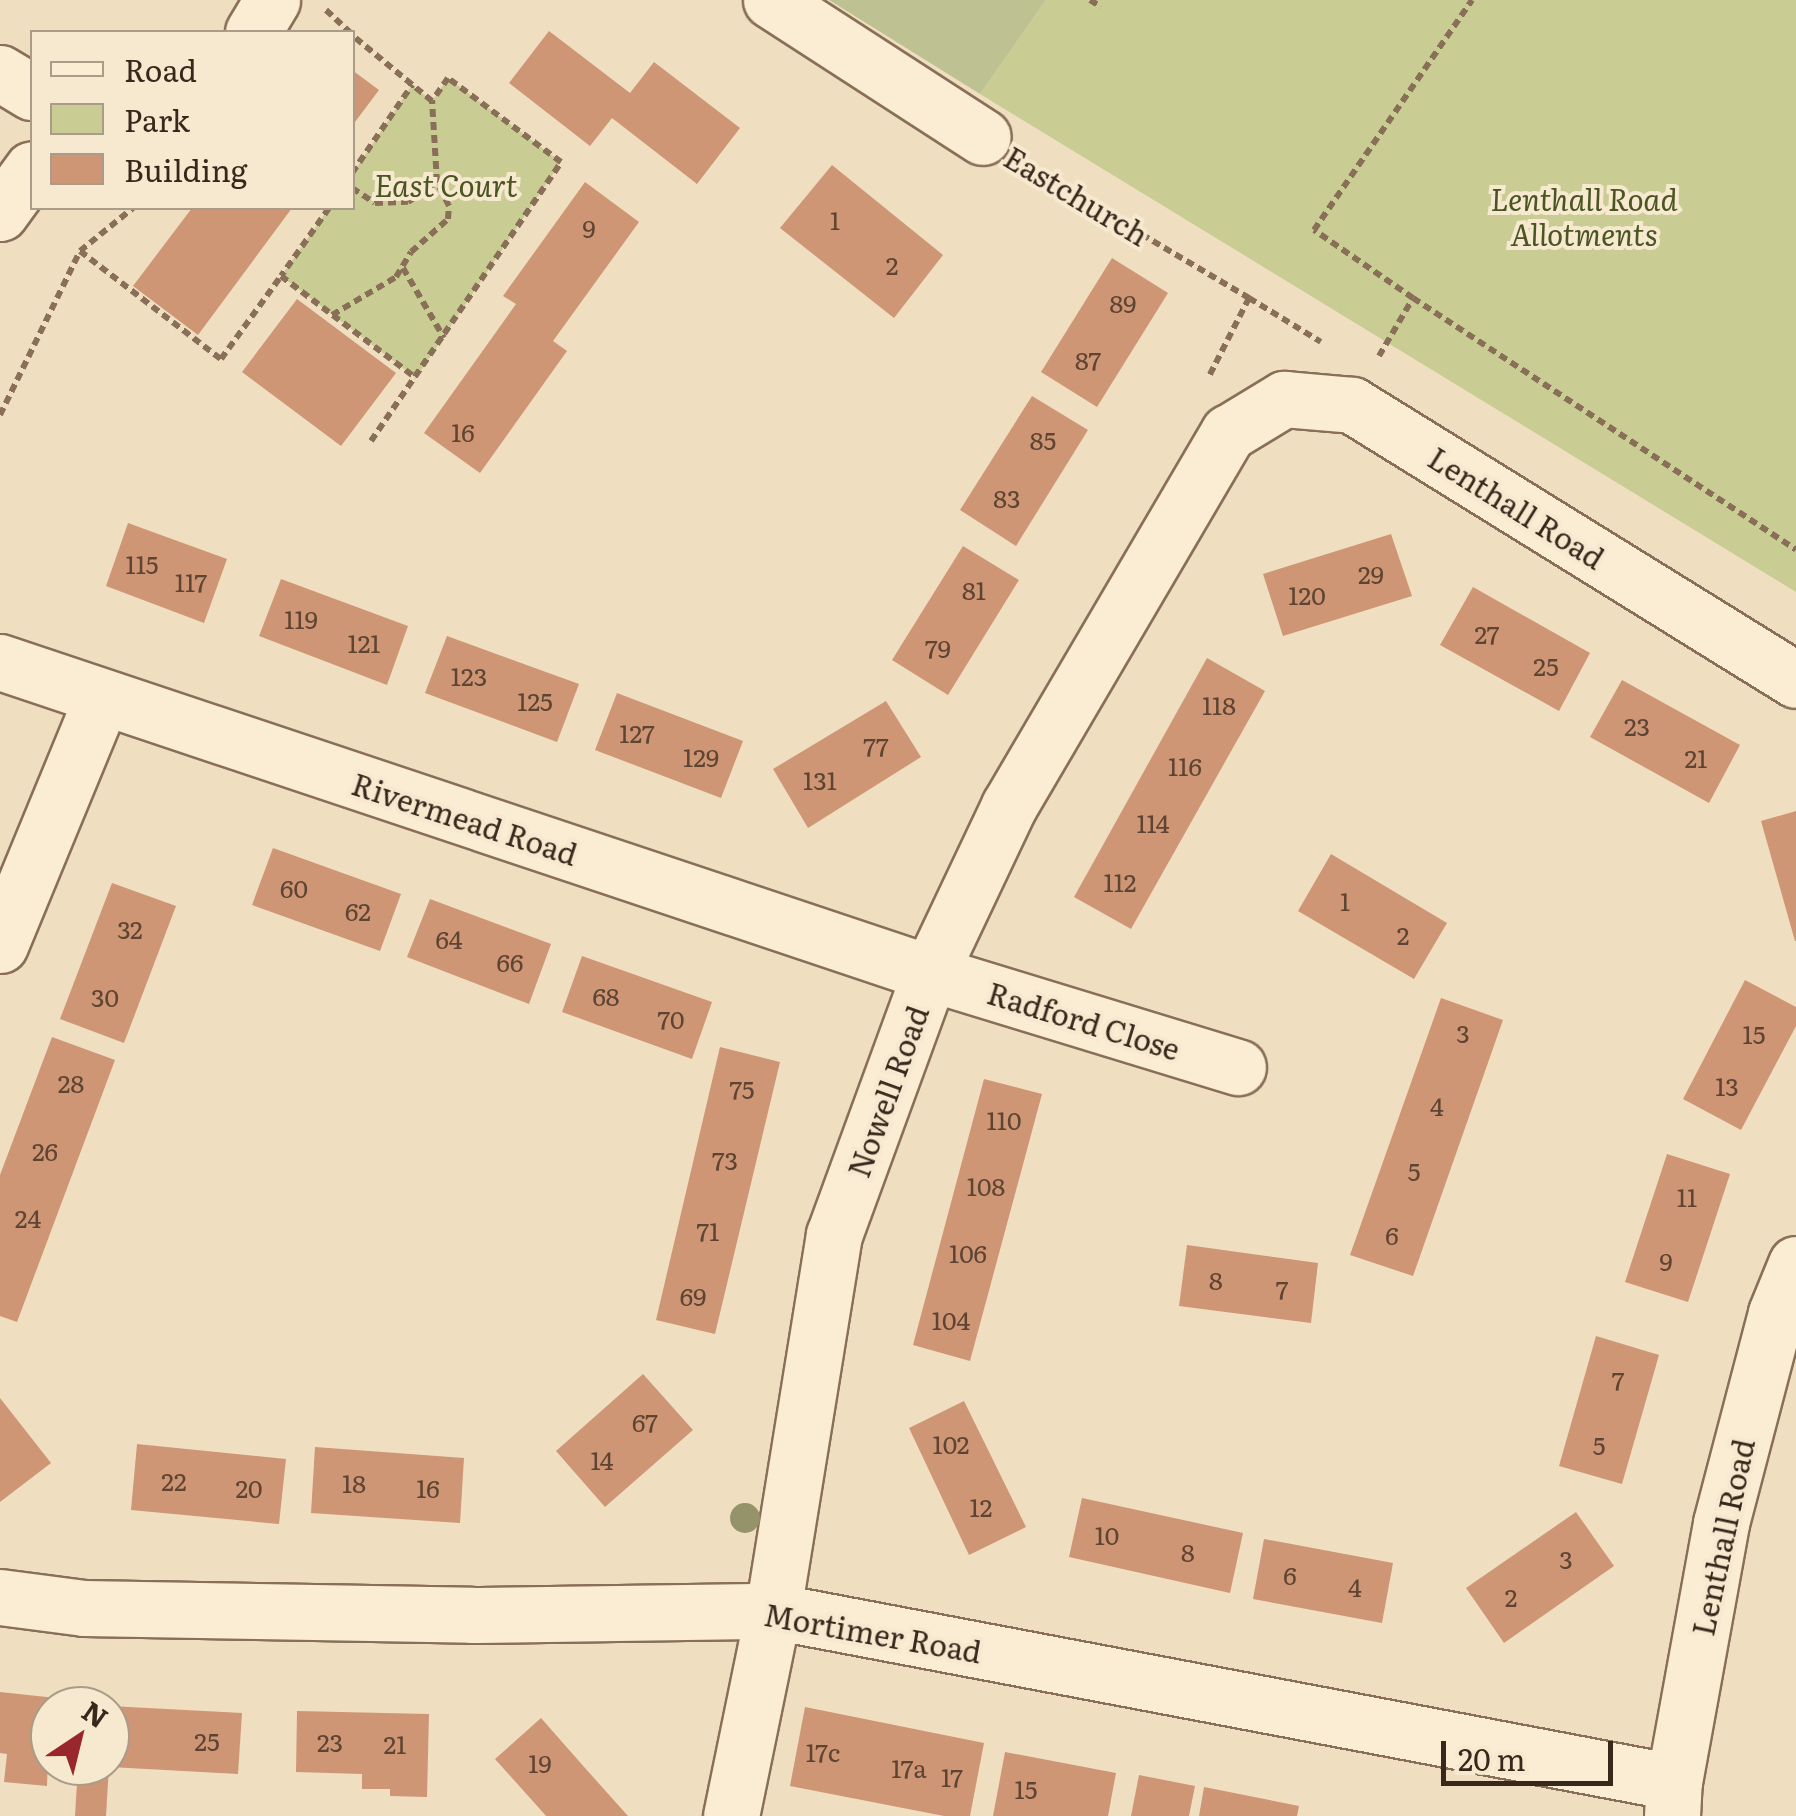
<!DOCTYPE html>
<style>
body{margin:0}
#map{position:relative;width:1796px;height:1816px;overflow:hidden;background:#efdfc0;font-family:Literata,serif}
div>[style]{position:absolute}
.green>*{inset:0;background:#c9cd94}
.cemetery>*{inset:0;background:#bec293}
.building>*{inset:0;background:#ce9675}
.path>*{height:6px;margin-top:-3px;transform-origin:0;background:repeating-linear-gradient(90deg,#896f57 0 8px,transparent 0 13px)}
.roads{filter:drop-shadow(2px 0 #896f57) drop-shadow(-2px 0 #896f57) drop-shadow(0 2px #896f57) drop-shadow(0 -2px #896f57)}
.minor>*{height:55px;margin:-27.5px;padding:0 27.5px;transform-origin:27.5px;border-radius:27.5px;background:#faedd3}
.trees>*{width:30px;height:30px;margin:-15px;border-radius:50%;background:#949369}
span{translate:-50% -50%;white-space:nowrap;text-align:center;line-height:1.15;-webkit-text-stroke:8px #f6e9d0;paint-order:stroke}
.number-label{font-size:25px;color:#5e4432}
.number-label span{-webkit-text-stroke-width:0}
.park-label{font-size:30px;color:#4a5522;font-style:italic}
.street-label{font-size:30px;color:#38281c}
.legend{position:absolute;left:30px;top:30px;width:325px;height:180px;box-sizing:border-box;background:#f6e9d0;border:2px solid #aa9c88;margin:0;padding:12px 18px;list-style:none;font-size:30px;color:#38281c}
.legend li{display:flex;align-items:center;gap:20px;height:50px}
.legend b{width:50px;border:2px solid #aa9c88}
.north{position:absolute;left:30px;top:1686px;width:100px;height:100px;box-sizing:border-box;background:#f6e9d0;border:2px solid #aa9c88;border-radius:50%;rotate:35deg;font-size:28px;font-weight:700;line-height:40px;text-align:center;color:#38281c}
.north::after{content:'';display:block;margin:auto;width:35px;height:45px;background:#99262c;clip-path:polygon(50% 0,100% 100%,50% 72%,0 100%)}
.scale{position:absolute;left:1441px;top:1741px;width:172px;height:45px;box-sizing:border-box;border:5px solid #38281c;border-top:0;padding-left:12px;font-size:30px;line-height:35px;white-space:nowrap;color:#38281c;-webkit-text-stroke:8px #f6e9d0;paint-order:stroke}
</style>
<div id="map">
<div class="green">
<div style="clip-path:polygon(1046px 0,1796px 0,1796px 592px,980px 94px)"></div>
<div style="clip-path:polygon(448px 78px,561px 162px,416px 378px,281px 276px,329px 208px,352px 208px,353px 173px,412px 85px,432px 101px)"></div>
</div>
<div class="cemetery">
<div style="clip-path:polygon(829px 0,1046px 0,980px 94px)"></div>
</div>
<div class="building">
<div style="clip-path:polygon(549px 31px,630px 93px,654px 62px,740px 128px,697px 184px,612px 118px,590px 146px,509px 83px)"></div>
<div style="clip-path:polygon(352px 70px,379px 90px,352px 126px)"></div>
<div style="clip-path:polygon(832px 165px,943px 255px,894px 318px,780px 228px)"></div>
<div style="clip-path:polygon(585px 182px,639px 222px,553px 341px,567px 351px,480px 473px,424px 433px,516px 304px,503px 296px)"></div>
<div style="clip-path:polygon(192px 208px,292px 208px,198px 335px,133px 286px)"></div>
<div style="clip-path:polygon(1112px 258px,1168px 293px,1097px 407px,1041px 372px)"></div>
<div style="clip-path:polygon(297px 299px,396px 373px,341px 446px,242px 372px)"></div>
<div style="clip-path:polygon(1032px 396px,1088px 430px,1016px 546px,960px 510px)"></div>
<div style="clip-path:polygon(128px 523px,227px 559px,204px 623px,106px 586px)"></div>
<div style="clip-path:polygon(1391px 534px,1412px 596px,1283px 636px,1263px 574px)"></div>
<div style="clip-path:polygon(963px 546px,1019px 580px,948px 695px,892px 660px)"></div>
<div style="clip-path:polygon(281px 579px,408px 626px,387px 685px,259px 636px)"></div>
<div style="clip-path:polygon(1473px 587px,1590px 653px,1559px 711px,1440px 645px)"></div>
<div style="clip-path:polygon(447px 636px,579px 684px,557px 742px,425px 693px)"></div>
<div style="clip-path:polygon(1207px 658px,1265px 691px,1131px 929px,1074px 897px)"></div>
<div style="clip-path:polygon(1622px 680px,1740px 745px,1709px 803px,1590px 737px)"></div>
<div style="clip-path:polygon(617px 693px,743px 741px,721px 798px,595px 750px)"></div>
<div style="clip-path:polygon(886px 701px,921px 757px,808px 828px,773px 769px)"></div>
<div style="clip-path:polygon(1796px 811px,1796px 941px,1795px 941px,1761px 821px)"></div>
<div style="clip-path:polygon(273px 848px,401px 894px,380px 951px,252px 905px)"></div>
<div style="clip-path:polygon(1331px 854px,1447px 923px,1414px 979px,1298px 911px)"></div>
<div style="clip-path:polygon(112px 883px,176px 906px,124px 1043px,60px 1019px)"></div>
<div style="clip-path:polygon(430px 899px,551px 944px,529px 1004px,407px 957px)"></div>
<div style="clip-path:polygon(582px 956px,712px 1002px,692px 1059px,562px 1012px)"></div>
<div style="clip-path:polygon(1745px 980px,1796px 1007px,1796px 1026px,1741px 1130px,1683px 1099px)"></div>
<div style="clip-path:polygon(1441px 998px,1503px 1020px,1413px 1276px,1350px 1255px)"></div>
<div style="clip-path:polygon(52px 1037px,115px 1060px,17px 1322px,0 1316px,0 1175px)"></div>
<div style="clip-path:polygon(720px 1047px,780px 1062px,715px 1334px,656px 1320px)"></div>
<div style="clip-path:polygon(984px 1079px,1042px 1094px,970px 1361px,913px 1345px)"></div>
<div style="clip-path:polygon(1667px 1154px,1730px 1174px,1688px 1302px,1625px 1282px)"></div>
<div style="clip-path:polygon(1187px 1245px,1318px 1263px,1311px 1323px,1179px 1306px)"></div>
<div style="clip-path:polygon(1596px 1336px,1659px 1355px,1622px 1484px,1559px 1466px)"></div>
<div style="clip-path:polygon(643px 1374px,693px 1430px,605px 1507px,556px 1451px)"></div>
<div style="clip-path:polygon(0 1398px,51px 1463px,0 1502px)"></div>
<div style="clip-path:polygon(964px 1401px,1026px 1527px,969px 1555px,909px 1428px)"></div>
<div style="clip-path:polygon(137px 1444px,286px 1459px,279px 1524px,131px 1510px)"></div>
<div style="clip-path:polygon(315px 1447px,464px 1458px,460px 1523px,311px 1513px)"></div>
<div style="clip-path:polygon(1082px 1498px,1243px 1533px,1230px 1593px,1069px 1557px)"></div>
<div style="clip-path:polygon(1576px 1512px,1614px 1566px,1504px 1643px,1466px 1588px)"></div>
<div style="clip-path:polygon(1264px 1539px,1393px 1563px,1382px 1623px,1253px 1599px)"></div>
<div style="clip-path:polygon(0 1692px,56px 1698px,55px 1706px,50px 1706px,47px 1786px,4px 1782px,7px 1754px,0 1753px)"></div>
<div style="clip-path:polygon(110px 1706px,242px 1713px,238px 1774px,110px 1767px)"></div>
<div style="clip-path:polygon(805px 1707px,984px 1743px,970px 1816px,944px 1816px,790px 1786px)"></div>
<div style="clip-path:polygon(297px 1711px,429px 1714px,427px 1797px,390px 1796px,390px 1789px,362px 1789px,362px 1774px,296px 1772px)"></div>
<div style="clip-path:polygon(541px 1718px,585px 1768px,628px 1816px,546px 1816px,539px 1808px,495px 1759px)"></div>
<div style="clip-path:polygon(1005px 1752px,1116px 1773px,1108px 1816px,993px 1816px)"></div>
<div style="clip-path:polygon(78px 1766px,109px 1766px,106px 1816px,75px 1816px)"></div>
<div style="clip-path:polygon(1139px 1775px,1195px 1786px,1189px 1816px,1131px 1816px)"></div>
<div style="clip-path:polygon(1204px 1787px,1299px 1806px,1297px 1816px,1199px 1816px)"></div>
</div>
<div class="path">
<div style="left:1090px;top:0;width:13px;rotate:32deg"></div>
<div style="left:326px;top:10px;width:33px;rotate:43deg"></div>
<div style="left:1030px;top:168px;width:255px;rotate:30.7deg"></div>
<div style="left:1249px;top:298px;width:88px;rotate:117.1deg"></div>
<div style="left:352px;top:173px;width:107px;rotate:-55.7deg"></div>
<div style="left:352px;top:188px;width:27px;rotate:33deg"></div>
<div style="left:375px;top:203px;width:33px;rotate:-2deg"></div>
<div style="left:408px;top:202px;width:35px;rotate:-35deg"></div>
<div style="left:329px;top:208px;width:83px;rotate:125.2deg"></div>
<div style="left:281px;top:276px;width:169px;rotate:37.1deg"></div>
<div style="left:80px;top:251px;width:178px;rotate:37.5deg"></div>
<div style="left:221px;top:359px;width:102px;rotate:-54.1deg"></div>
<div style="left:403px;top:268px;width:81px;rotate:59.6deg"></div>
<div style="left:1249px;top:298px;width:84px;rotate:31.4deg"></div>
<div style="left:1413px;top:298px;width:458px;rotate:33.3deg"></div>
<div style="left:332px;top:315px;width:74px;rotate:-30.7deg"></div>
<div style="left:396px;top:277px;width:29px;rotate:-59deg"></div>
<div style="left:411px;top:252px;width:50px;rotate:-41.7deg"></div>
<div style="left:448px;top:219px;width:13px;rotate:-86deg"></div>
<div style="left:449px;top:206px;width:27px;rotate:-117deg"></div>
<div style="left:437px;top:182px;width:81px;rotate:-93.5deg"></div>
<div style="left:432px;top:101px;width:104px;rotate:-140.5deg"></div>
<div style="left:1379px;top:356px;width:67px;rotate:-59.6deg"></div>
<div style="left:1413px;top:298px;width:120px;rotate:-145.5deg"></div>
<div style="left:1314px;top:230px;width:279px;rotate:-55.5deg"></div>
<div style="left:0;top:415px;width:182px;rotate:-64deg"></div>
<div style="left:80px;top:251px;width:68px;rotate:-39.1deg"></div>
<div style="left:371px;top:441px;width:338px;rotate:-55.7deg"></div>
<div style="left:561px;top:162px;width:141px;rotate:-143.4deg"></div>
<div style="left:448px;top:78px;width:28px;rotate:125deg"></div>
</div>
<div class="roads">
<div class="minor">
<div style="left:771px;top:0;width:252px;rotate:32.9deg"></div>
<div style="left:253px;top:32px;width:37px;rotate:-59deg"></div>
<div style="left:0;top:73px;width:37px;rotate:31deg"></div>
<div style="left:0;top:213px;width:54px;rotate:-54deg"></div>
<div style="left:0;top:662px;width:981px;rotate:18.49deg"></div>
<div style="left:930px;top:973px;width:322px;rotate:17deg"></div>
<div style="left:0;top:945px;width:267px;rotate:-67.6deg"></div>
<div style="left:0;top:1597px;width:85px;rotate:7.5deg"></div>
<div style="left:84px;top:1608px;width:388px;rotate:1deg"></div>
<div style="left:472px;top:1615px;width:301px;rotate:-0.8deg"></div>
<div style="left:773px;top:1611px;width:917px;rotate:10.75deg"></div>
<div style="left:731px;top:1816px;width:209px;rotate:-78.4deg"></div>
<div style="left:773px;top:1611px;width:381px;rotate:-80.8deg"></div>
<div style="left:834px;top:1235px;width:279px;rotate:-69.9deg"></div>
<div style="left:930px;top:973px;width:185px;rotate:-64.7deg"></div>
<div style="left:1009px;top:806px;width:433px;rotate:-59.6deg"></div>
<div style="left:1228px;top:433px;width:66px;rotate:-31.3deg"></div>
<div style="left:1284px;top:399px;width:68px;rotate:5deg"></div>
<div style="left:1352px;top:405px;width:522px;rotate:31.77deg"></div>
<div style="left:1672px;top:1816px;width:34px;rotate:-87deg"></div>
<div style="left:1674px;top:1782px;width:263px;rotate:-79.7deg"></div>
<div style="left:1721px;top:1523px;width:217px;rotate:-75.3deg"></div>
<div style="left:1776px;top:1313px;width:53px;rotate:-67.8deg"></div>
</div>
</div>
<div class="trees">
<div style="left:745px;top:1518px"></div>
</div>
<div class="number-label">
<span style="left:835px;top:220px">1</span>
<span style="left:589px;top:228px">9</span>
<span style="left:892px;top:265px">2</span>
<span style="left:1123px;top:303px">89</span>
<span style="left:1088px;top:360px">87</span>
<span style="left:463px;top:432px">16</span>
<span style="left:1043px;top:440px">85</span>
<span style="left:1007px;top:498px">83</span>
<span style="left:142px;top:564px">115</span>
<span style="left:1371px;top:574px">29</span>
<span style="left:191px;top:582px">117</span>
<span style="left:974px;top:590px">81</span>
<span style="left:1307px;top:595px">120</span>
<span style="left:301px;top:619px">119</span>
<span style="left:1487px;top:634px">27</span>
<span style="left:364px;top:643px">121</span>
<span style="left:938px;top:648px">79</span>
<span style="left:1546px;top:666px">25</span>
<span style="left:469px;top:676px">123</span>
<span style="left:535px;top:701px">125</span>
<span style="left:1219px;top:705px">118</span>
<span style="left:1637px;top:726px">23</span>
<span style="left:637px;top:733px">127</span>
<span style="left:876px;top:746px">77</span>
<span style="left:701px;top:757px">129</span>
<span style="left:1696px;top:758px">21</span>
<span style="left:1185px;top:766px">116</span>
<span style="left:820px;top:780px">131</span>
<span style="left:1153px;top:823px">114</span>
<span style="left:1120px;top:882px">112</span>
<span style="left:294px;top:888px">60</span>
<span style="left:1345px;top:901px">1</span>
<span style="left:358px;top:911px">62</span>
<span style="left:130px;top:929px">32</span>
<span style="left:1403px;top:935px">2</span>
<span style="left:449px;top:939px">64</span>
<span style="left:510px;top:962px">66</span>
<span style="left:606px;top:996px">68</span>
<span style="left:105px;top:997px">30</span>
<span style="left:671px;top:1019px">70</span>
<span style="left:1463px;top:1033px">3</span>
<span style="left:1754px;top:1034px">15</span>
<span style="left:71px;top:1083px">28</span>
<span style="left:1727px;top:1086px">13</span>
<span style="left:742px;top:1089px">75</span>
<span style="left:1437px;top:1106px">4</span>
<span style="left:1004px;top:1120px">110</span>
<span style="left:45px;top:1151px">26</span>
<span style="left:725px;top:1160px">73</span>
<span style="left:1414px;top:1171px">5</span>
<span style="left:986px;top:1186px">108</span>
<span style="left:1687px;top:1197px">11</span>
<span style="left:28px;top:1218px">24</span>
<span style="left:708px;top:1231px">71</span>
<span style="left:1392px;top:1235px">6</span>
<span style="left:968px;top:1253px">106</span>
<span style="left:1666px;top:1261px">9</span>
<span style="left:1216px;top:1280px">8</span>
<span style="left:1282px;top:1289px">7</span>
<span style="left:693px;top:1296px">69</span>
<span style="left:951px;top:1320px">104</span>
<span style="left:1618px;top:1380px">7</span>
<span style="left:645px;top:1422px">67</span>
<span style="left:951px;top:1444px">102</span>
<span style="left:1599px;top:1445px">5</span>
<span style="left:602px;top:1460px">14</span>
<span style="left:174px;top:1481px">22</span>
<span style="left:354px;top:1483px">18</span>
<span style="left:249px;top:1488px">20</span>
<span style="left:428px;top:1488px">16</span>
<span style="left:981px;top:1507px">12</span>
<span style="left:1107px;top:1535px">10</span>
<span style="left:1188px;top:1552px">8</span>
<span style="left:1566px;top:1559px">3</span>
<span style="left:1290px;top:1575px">6</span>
<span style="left:1355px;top:1587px">4</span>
<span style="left:1511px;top:1597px">2</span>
<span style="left:207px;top:1741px">25</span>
<span style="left:330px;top:1742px">23</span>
<span style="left:395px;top:1744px">21</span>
<span style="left:823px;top:1752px">17c</span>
<span style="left:540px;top:1763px">19</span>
<span style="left:909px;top:1768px">17a</span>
<span style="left:952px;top:1777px">17</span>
<span style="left:1026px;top:1789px">15</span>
</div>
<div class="park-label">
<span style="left:446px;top:184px">East Court</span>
<span style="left:1584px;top:215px">Lenthall Road<br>Allotments</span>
</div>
<div class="street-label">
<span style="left:1077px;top:195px;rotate:31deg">Eastchurch</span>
<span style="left:1517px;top:507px;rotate:32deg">Lenthall Road</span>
<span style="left:465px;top:818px;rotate:18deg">Rivermead Road</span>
<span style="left:1084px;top:1020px;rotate:17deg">Radford Close</span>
<span style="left:887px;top:1091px;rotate:-70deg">Nowell Road</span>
<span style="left:1722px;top:1537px;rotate:-78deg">Lenthall Road</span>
<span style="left:873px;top:1632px;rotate:10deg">Mortimer Road</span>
</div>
<ul class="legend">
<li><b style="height:12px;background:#faedd3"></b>Road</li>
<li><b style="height:28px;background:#c9cd94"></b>Park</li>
<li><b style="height:28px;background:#ce9675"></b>Building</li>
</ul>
<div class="north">N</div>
<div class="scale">20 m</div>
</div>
